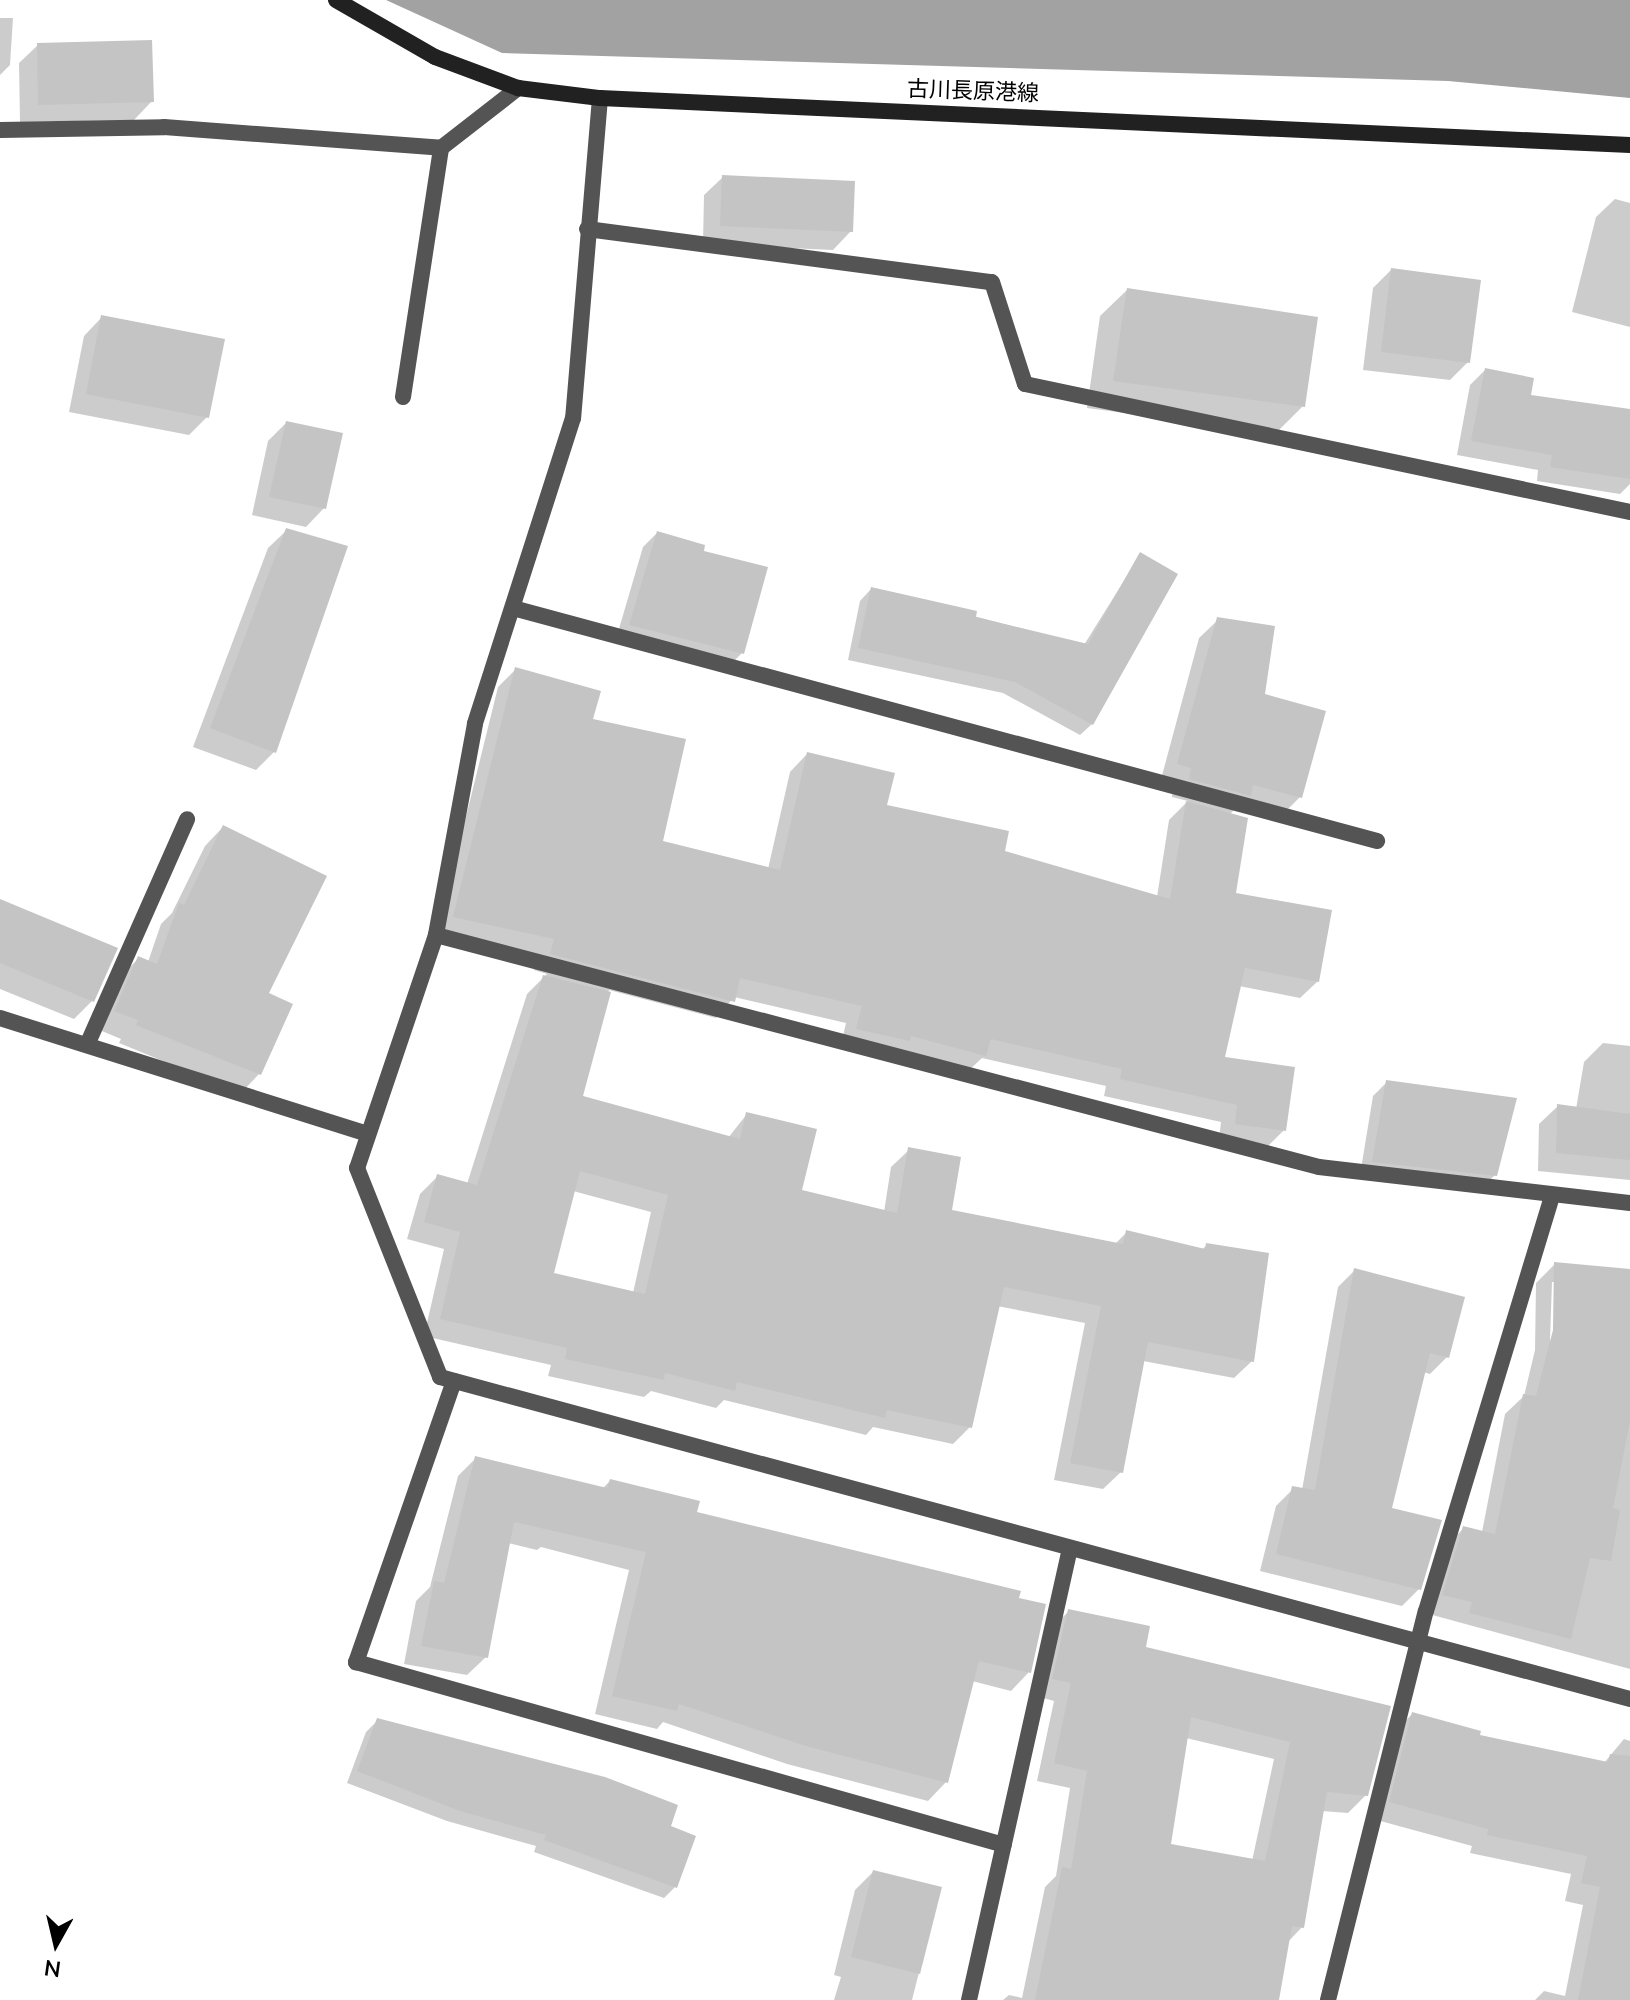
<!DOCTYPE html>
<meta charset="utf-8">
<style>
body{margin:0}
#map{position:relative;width:1630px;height:2000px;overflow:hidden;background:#fff;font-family:"Nunito Sans","Noto Sans JP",sans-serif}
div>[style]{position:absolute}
.water>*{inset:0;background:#a2a2a2}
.shadow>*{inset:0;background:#0003}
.building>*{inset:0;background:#c4c4c4}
.service>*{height:16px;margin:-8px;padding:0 8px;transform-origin:8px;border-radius:8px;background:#545454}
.minor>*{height:16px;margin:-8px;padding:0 8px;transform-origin:8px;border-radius:8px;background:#545454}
.secondary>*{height:16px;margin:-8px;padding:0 8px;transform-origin:8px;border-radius:8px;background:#212121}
span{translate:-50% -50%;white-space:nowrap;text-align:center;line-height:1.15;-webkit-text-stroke:8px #fff;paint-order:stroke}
.street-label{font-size:22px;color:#000}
.north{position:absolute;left:16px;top:1904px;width:80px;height:80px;-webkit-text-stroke:6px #fff;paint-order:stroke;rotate:188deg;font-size:22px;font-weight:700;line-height:32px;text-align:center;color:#000}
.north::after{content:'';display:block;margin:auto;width:28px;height:36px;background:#000;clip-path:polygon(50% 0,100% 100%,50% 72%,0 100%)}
</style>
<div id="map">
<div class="water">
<div style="clip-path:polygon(386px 0,1630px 0,1630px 98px,1448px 81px,502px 53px)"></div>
</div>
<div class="shadow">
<div style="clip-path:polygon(0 18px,13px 18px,10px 65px,0 75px)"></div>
<div style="clip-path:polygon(38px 45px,152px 101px,134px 120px,20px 122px,19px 63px)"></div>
<div style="clip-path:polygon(723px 177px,851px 231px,833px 250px,703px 244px,704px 195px)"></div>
<div style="clip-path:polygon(1615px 199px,1630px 203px,1630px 327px,1572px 312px,1596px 217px)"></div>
<div style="clip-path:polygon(1391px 270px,1468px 362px,1450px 380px,1363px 370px,1373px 288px)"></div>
<div style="clip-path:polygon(1127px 290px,1303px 406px,1276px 433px,1087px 408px,1100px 316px)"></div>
<div style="clip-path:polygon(102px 317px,207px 417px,189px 435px,69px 412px,84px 336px)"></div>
<div style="clip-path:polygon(1485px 370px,1528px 397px,1630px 411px,1630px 484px,1620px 494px,1537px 481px,1538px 470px,1457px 455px,1470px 385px)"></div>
<div style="clip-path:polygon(286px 423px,324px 508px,306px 527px,252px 515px,268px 441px)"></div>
<div style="clip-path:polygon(287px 530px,275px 751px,256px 770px,193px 747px,268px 548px)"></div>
<div style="clip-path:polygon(657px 533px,701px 552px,742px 653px,728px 667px,616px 639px,643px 547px)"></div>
<div style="clip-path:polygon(1140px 555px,1092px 724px,1080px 735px,1003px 693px,848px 660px,860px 601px,871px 589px,1084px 645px)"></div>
<div style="clip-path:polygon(evenodd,1218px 620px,1263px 696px,1300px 797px,1282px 815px,1240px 804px,1229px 815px,1234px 894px,1318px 981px,1300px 998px,1239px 986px,1222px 1059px,1284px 1130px,1267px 1147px,1219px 1140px,1221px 1122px,1104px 1096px,1106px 1086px,982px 1058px,967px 1072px,841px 1045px,846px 1023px,734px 997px,716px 1018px,609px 990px,580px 1098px,728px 1138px,747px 1114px,800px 1192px,884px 1212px,891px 1167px,909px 1150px,949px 1212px,1115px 1244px,1127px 1232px,1201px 1250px,1206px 1246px,1252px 1361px,1234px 1378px,1143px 1361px,1121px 1472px,1103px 1489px,1054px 1480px,1085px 1323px,997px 1306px,970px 1427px,953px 1444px,873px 1427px,866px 1435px,724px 1400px,716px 1408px,651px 1391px,644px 1397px,548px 1376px,551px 1365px,424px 1336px,444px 1249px,407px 1239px,420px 1194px,438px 1176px,467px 1184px,527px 994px,547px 974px,534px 970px,538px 956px,437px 934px,498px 687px,515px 670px,591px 720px,661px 843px,768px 869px,790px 772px,807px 754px,885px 807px,1002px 853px,1157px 897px,1169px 820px,1188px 801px,1172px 797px,1173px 786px,1160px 783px,1199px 638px,1218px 620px,573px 1191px,651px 1212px,633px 1293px,552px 1274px,573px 1191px)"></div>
<div style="clip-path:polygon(223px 827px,266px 994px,291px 1005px,259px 1074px,241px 1093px,119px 1043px,121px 1039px,97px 1029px,120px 977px,139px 958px,148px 962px,161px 924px,172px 913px,205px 846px)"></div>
<div style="clip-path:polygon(0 901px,92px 1001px,74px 1019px,0 989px)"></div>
<div style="clip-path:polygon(1603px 1043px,1630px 1046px,1630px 1180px,1538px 1171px,1539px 1124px,1558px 1106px,1576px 1109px,1584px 1062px)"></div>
<div style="clip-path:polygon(1387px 1082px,1495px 1175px,1481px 1189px,1360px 1175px,1373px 1096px)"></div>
<div style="clip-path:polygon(evenodd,1555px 1264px,1630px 1271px,1630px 1669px,1425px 1613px,1446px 1546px,1464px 1528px,1482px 1532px,1505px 1414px,1524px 1396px,1535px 1350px,1536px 1283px,1555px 1264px,1552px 1282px,1556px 1282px,1554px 1340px,1550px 1340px,1552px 1282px)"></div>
<div style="clip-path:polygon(1355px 1270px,1447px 1357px,1430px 1374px,1423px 1372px,1390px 1509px,1419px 1589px,1402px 1606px,1260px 1571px,1276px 1506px,1293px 1489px,1302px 1490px,1338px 1287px)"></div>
<div style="clip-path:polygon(476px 1458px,602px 1489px,610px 1481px,694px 1514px,1029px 1672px,1011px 1691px,972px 1681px,946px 1782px,928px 1801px,787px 1764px,663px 1722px,657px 1729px,595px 1714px,629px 1570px,541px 1547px,537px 1550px,508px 1543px,486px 1657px,467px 1675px,404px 1664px,416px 1601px,430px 1587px,458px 1476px)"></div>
<div style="clip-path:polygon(evenodd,1069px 1611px,1143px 1649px,1388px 1708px,1366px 1795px,1348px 1813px,1322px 1811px,1302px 1927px,1287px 1943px,1277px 2000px,1003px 2000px,1009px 1995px,1022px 1998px,1045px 1887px,1056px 1876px,1070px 1788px,1037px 1781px,1054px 1701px,1036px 1696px,1051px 1629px,1069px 1611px,1186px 1738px,1274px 1759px,1252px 1861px,1169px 1846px,1186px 1738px)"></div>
<div style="clip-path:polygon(1412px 1714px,1478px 1736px,1604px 1763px,1624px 1739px,1630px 1741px,1630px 2000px,1535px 2000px,1544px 1991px,1565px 1996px,1583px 1905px,1565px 1901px,1571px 1874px,1470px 1853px,1472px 1846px,1373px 1819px,1395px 1732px)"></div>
<div style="clip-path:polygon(378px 1720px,668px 1827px,675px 1887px,664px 1898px,534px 1852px,536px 1846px,447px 1821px,347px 1783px,366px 1732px)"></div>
<div style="clip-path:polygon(873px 1872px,940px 1889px,912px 2000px,834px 2000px,841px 1977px,834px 1975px,855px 1890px)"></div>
</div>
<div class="building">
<div style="clip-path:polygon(152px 40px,154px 102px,38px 105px,37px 43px)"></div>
<div style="clip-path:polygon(722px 175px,855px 181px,853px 232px,720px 226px)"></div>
<div style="clip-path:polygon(1391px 268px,1481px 280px,1470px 363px,1381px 352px)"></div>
<div style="clip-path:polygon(1127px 288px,1318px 317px,1305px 407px,1113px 381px)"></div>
<div style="clip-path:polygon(101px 315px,225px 339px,209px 418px,86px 394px)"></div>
<div style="clip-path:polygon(1485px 368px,1534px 378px,1531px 395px,1630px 409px,1630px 479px,1550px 467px,1552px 455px,1471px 441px)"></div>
<div style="clip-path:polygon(286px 421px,343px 433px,326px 509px,269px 497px)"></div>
<div style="clip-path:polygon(286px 528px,348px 546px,276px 753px,210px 728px)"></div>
<div style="clip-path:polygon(657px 531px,705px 545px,704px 551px,768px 567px,744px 654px,629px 625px)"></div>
<div style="clip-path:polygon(1140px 552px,1178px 574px,1093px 725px,1015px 682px,858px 648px,871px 587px,977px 611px,976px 617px,1088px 644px)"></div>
<div style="clip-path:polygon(1217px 617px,1275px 626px,1265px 694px,1326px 711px,1302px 798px,1253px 785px,1251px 796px,1189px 779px,1191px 768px,1177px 764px)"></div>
<div style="clip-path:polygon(515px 667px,601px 691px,593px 719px,686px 739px,663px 841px,780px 870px,807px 752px,895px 773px,887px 805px,1009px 831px,1005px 851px,1170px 899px,1186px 801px,1248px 818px,1236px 893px,1332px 910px,1319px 982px,1245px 968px,1225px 1057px,1295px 1067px,1286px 1131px,1235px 1124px,1237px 1105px,1120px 1079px,1122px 1069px,991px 1039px,986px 1056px,911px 1036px,910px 1041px,856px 1029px,862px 1006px,740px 978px,735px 1002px,550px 954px,554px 939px,453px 917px)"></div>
<div style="clip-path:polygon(223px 825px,327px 876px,269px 993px,293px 1004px,261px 1075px,136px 1025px,138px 1020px,114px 1011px,138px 956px,157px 964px,179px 903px,184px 905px)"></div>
<div style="clip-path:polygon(0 899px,118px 948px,94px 1002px,0 963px)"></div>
<div style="clip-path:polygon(evenodd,543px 975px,611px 992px,583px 1096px,740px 1139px,746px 1112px,817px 1129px,802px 1190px,897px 1213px,908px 1147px,961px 1157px,952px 1210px,1123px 1244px,1126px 1230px,1205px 1249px,1206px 1243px,1269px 1253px,1254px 1362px,1148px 1342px,1123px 1473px,1070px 1463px,1101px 1306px,1004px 1287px,972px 1428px,887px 1410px,885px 1418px,737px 1382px,735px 1391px,665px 1373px,664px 1380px,565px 1359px,567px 1348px,440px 1319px,460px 1232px,424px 1222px,437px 1174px,477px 1185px,543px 975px,580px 1171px,668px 1195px,645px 1294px,554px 1273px,580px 1171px)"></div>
<div style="clip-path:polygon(1386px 1080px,1517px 1098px,1497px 1176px,1372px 1162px)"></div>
<div style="clip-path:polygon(1557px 1104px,1630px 1114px,1630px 1160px,1556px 1153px)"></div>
<div style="clip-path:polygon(1554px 1262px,1630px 1269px,1630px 1421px,1613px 1508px,1620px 1510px,1611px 1561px,1590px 1558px,1571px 1639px,1469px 1613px,1472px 1602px,1442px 1595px,1463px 1526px,1495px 1534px,1523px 1394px,1536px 1396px,1553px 1330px)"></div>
<div style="clip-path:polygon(1354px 1268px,1465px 1297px,1449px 1358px,1430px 1353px,1392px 1508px,1442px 1520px,1421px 1590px,1276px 1554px,1292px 1486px,1315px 1490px)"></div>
<div style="clip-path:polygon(475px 1456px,607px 1488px,610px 1479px,700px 1501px,697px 1512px,1021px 1591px,1019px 1598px,1046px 1604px,1031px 1673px,979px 1661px,948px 1783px,806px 1746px,679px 1704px,677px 1711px,612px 1696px,646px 1552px,514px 1522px,488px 1658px,421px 1646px,434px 1581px,444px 1583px)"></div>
<div style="clip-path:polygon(evenodd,1068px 1609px,1150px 1626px,1146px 1647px,1391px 1706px,1368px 1796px,1327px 1792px,1304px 1928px,1292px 1926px,1279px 2000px,1035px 2000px,1062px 1867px,1071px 1869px,1087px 1771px,1054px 1763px,1071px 1683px,1052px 1679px,1068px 1609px,1191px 1717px,1290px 1742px,1265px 1861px,1171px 1844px,1191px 1717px)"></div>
<div style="clip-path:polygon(1412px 1712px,1481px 1731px,1480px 1735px,1608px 1762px,1610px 1754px,1630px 1756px,1630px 2000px,1578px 2000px,1600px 1887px,1581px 1883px,1587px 1856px,1487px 1835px,1488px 1829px,1389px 1802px)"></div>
<div style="clip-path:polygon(377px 1718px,605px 1777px,678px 1805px,671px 1826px,696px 1836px,677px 1888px,544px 1840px,546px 1835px,460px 1811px,357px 1771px)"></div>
<div style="clip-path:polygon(873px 1870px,942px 1887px,920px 1974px,851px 1957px)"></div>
</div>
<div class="service">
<div style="left:403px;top:397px;width:252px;rotate:-81.3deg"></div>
</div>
<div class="minor">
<div style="left:600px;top:98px;width:321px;rotate:94.8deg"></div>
<div style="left:573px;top:418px;width:321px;rotate:107.8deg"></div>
<div style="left:475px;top:724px;width:215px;rotate:100.5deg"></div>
<div style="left:436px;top:935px;width:913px;rotate:14.72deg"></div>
<div style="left:1319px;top:1167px;width:313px;rotate:6.6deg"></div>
<div style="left:0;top:130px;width:164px;rotate:-1deg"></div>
<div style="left:164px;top:127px;width:278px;rotate:4.3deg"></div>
<div style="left:441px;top:148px;width:98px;rotate:-37.9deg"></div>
<div style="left:587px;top:229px;width:408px;rotate:7.5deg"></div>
<div style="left:992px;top:282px;width:107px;rotate:72.1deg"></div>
<div style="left:1025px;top:384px;width:618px;rotate:11.95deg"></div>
<div style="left:513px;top:608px;width:895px;rotate:15.09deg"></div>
<div style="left:436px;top:935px;width:246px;rotate:108.7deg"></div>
<div style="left:357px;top:1168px;width:225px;rotate:68.3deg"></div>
<div style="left:440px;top:1377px;width:1233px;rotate:15.14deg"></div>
<div style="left:0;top:1018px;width:386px;rotate:17.5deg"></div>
<div style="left:87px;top:1045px;width:247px;rotate:-66.1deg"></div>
<div style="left:454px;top:1381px;width:298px;rotate:109.2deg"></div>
<div style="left:356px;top:1662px;width:673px;rotate:15.77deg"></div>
<div style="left:969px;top:2000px;width:462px;rotate:-77.4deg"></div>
<div style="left:1328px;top:2000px;width:401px;rotate:-75.9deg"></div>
<div style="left:1426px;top:1611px;width:435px;rotate:-73.1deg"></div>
</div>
<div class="secondary">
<div style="left:336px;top:0;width:114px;rotate:29.9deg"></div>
<div style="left:435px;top:57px;width:89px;rotate:20.5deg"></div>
<div style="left:518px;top:88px;width:83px;rotate:7deg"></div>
<div style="left:600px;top:98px;width:1031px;rotate:2.61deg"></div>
</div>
<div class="street-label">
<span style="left:973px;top:92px;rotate:2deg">古川長原港線</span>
</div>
<div class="north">N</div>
</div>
